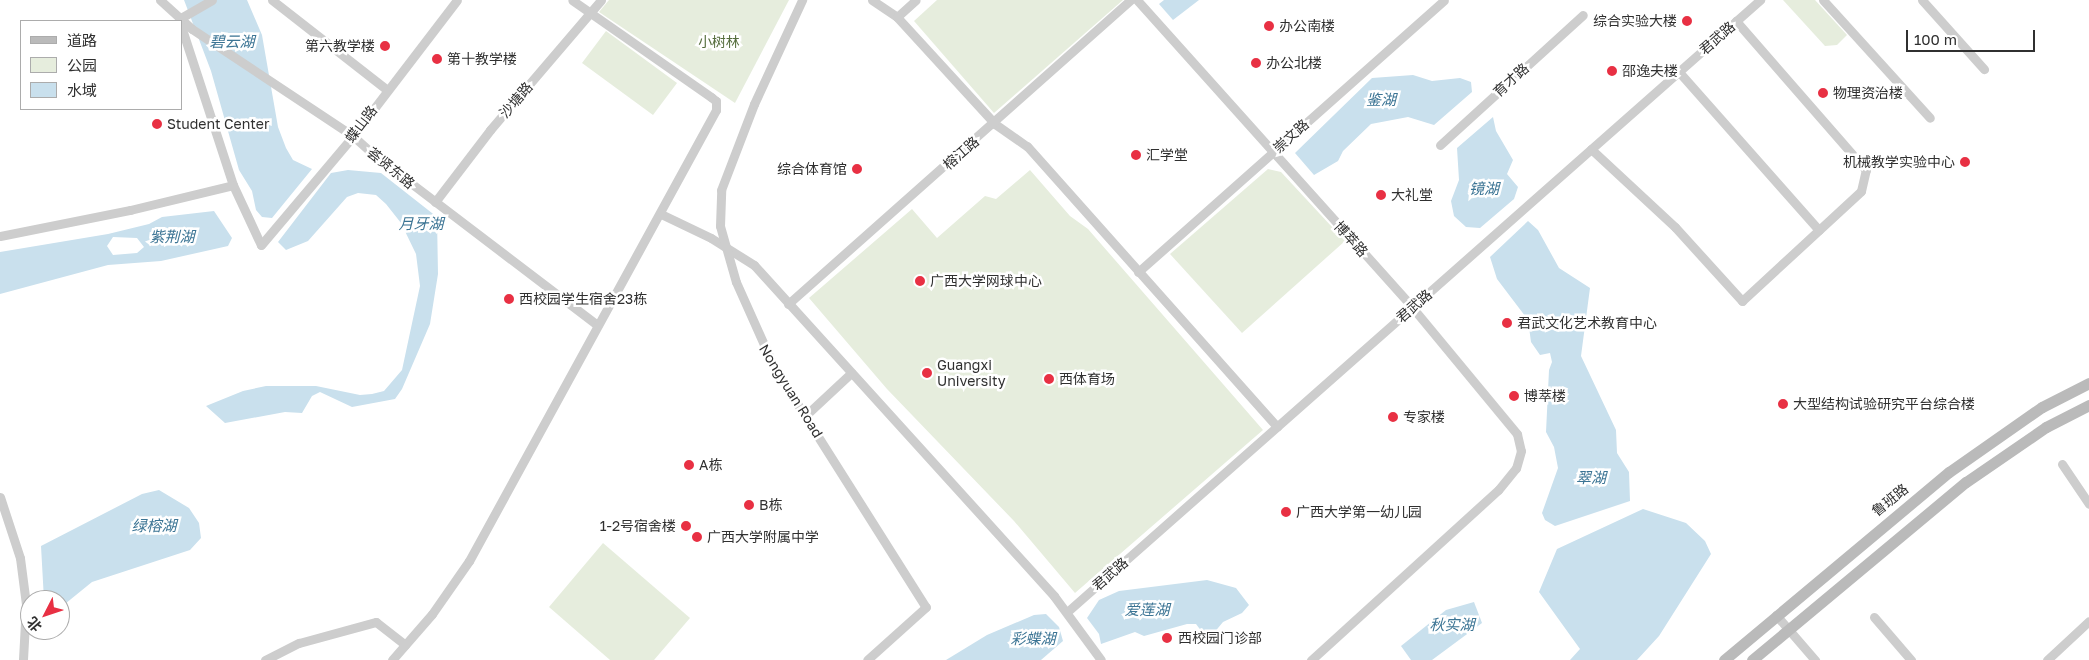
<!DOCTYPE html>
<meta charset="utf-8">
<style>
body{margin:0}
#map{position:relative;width:2089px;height:660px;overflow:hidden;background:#fff;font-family:"Golos Text","Noto Sans SC",sans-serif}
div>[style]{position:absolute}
.green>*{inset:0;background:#e6eddd}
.water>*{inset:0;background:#c9e0ed}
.minor>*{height:9px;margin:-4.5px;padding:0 4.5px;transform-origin:4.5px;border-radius:4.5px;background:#cdcdcd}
.secondary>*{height:11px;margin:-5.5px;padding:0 5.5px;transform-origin:5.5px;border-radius:5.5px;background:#bababa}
.minor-bridge>*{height:9px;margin:-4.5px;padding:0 4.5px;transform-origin:4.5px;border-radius:4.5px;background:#cdcdcd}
.dots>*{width:14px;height:14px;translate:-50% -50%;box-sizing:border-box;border:2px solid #fff;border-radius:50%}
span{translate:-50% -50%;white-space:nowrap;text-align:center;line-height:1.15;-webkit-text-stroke:5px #fff;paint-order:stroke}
.poi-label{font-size:14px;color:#303030}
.right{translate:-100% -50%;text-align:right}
.left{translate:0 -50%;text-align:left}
.street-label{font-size:14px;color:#303030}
.park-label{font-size:14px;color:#546c3c}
.water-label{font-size:15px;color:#3b7494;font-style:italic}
.legend{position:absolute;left:20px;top:20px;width:162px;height:90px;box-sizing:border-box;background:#fff;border:1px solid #acacac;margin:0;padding:6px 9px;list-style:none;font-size:15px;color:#303030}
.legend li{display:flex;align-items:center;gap:10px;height:25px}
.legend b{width:25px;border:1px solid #acacac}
.north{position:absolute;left:20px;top:590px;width:50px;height:50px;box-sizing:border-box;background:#fff;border:1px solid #acacac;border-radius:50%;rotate:229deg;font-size:14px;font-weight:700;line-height:20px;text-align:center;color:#303030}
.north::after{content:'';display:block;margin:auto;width:18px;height:22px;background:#e83043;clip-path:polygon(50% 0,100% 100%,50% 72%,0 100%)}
.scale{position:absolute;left:1906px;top:30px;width:129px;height:22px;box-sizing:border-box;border:2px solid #303030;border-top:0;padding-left:6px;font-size:15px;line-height:18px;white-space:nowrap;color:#303030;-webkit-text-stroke:4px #fff;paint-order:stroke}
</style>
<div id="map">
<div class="green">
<div style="clip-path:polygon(609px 0,789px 0,735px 103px,599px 12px)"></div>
<div style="clip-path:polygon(937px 0,1123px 0,994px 113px,914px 21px)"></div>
<div style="clip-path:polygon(1783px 0,1815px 0,1847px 35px,1837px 45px,1825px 46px)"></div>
<div style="clip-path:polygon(606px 31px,677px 83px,653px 115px,582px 63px)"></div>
<div style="clip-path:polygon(1268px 169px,1281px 172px,1345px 241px,1242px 333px,1170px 254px)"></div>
<div style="clip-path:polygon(1030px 170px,1070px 216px,1088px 229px,1263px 430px,1075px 593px,1014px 521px,887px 389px,809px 298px,912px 209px,937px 238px,985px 196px,996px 199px)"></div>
<div style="clip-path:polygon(603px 543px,690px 618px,654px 660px,610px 660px,549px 607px)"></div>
</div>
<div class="water">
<div style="clip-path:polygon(184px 0,247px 0,262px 35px,278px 127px,286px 148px,293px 160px,312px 169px,272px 218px,262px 217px,256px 210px,252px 191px,239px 170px,211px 71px)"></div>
<div style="clip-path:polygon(1164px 0,1199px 0,1173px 20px,1159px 4px)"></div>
<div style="clip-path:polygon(1413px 75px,1432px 81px,1460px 78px,1471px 82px,1472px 92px,1434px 125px,1408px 117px,1371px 124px,1343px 151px,1338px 161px,1314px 175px,1295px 153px,1372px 78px)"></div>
<div style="clip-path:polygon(1493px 117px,1496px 131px,1513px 160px,1507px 174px,1518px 187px,1514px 199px,1480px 228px,1466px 227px,1454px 216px,1451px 201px,1459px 180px,1457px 148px)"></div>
<div style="clip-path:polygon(348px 170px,381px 173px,437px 217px,438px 274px,430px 324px,402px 389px,395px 399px,352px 407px,320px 392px,312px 396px,302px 413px,285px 412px,225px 423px,206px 406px,243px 391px,266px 386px,316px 386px,360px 395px,372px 394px,384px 391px,402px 370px,420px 286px,416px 254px,401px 223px,386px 204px,376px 195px,358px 193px,347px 197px,308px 241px,286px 250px,278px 242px,331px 173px)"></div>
<div style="clip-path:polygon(evenodd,214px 211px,232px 238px,228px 246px,161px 261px,108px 265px,0 294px,0 252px,108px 234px,149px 224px,162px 217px,214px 211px,113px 237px,137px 238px,144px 247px,137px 253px,113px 255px,107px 246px,113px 237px)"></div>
<div style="clip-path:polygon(1528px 221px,1538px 230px,1559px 268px,1590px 288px,1581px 356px,1616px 430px,1617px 453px,1629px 472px,1630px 501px,1555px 526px,1545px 520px,1542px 513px,1558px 468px,1554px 447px,1546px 432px,1549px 370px,1552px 362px,1550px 353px,1540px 355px,1531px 342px,1528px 320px,1497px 279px,1490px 257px)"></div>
<div style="clip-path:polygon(159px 490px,189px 508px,199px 523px,201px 538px,190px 550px,92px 582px,60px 608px,60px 600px,44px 600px,41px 546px,142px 494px)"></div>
<div style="clip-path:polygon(1643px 509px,1686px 523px,1705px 541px,1711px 554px,1659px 636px,1637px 660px,1570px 660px,1580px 649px,1539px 592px,1557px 549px)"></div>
<div style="clip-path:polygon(1207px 580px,1236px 588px,1249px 605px,1242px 613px,1223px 622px,1208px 640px,1196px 624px,1187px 624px,1144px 636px,1135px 632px,1101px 644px,1099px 634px,1087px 618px,1099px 600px,1119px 591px)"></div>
<div style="clip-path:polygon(1474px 602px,1482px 623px,1432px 660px,1411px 660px,1401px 646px,1446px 610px)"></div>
<div style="clip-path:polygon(1046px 614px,1059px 627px,1063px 641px,1041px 660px,946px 660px,987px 635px,1034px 615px)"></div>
</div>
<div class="minor">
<div style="left:160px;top:0;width:43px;rotate:42.2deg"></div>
<div style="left:192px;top:29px;width:193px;rotate:33.6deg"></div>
<div style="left:353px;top:136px;width:28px;rotate:42deg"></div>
<div style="left:374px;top:155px;width:280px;rotate:37.3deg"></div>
<div style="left:272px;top:0;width:146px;rotate:38deg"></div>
<div style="left:872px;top:0;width:30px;rotate:34deg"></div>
<div style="left:897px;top:17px;width:145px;rotate:47.5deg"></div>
<div style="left:995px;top:124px;width:39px;rotate:35deg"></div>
<div style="left:1027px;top:146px;width:376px;rotate:48.3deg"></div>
<div style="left:1137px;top:0;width:412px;rotate:48.1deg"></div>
<div style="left:1412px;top:307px;width:165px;rotate:50.4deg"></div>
<div style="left:1517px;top:434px;width:17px;rotate:77deg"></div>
<div style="left:1521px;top:451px;width:18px;rotate:106deg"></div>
<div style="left:1516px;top:468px;width:28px;rotate:129deg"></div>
<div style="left:1498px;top:490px;width:253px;rotate:137.7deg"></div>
<div style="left:1823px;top:0;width:159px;rotate:47.8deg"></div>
<div style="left:1922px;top:0;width:93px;rotate:48.1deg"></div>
<div style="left:897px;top:17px;width:25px;rotate:-42deg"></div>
<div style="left:179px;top:19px;width:38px;rotate:-30deg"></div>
<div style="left:181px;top:26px;width:167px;rotate:71.9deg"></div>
<div style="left:233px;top:185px;width:66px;rotate:65deg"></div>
<div style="left:261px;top:245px;width:143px;rotate:-49.8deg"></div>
<div style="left:353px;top:136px;width:171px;rotate:-52.6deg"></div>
<div style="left:1679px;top:72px;width:211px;rotate:48.5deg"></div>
<div style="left:1440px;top:145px;width:193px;rotate:-42.3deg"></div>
<div style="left:1591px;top:149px;width:115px;rotate:42.9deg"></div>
<div style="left:1675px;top:227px;width:100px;rotate:47.8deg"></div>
<div style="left:1742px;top:301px;width:162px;rotate:-42.7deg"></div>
<div style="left:1861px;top:191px;width:22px;rotate:-77deg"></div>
<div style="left:1866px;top:170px;width:198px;rotate:-131.1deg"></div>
<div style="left:435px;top:202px;width:91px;rotate:-52.6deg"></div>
<div style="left:490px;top:130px;width:171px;rotate:-49.5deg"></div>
<div style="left:661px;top:214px;width:55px;rotate:25.6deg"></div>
<div style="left:711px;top:238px;width:51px;rotate:32.1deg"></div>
<div style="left:754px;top:265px;width:447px;rotate:47.8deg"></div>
<div style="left:1054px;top:596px;width:79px;rotate:53.7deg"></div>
<div style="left:720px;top:226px;width:36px;rotate:-88deg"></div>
<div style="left:721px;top:190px;width:92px;rotate:-69deg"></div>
<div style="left:754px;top:104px;width:115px;rotate:-65.2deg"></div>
<div style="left:0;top:236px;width:133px;rotate:-11.3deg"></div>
<div style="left:130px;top:210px;width:106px;rotate:-13.6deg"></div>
<div style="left:1138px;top:272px;width:409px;rotate:-41.6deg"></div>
<div style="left:736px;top:282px;width:93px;rotate:65.9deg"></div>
<div style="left:774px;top:367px;width:284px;rotate:57.7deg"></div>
<div style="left:926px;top:607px;width:79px;rotate:138.1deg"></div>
<div style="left:788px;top:304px;width:458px;rotate:-41.6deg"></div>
<div style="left:806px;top:415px;width:62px;rotate:-43deg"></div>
<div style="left:2062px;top:464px;width:48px;rotate:56deg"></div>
<div style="left:0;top:497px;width:64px;rotate:71.8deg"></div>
<div style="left:20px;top:558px;width:46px;rotate:82.6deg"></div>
<div style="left:26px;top:604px;width:56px;rotate:93.1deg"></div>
<div style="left:1067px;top:612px;width:925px;rotate:-41.45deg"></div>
<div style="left:1776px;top:615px;width:60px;rotate:49.1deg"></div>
<div style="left:1874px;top:617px;width:57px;rotate:49.3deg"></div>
<div style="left:265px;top:660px;width:38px;rotate:-27deg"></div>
<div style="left:299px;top:643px;width:80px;rotate:-15.3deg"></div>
<div style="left:376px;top:622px;width:37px;rotate:38deg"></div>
<div style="left:392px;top:660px;width:61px;rotate:-49deg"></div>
<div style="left:432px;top:614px;width:65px;rotate:-55.1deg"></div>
<div style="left:469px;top:561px;width:514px;rotate:-61.29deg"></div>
<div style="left:716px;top:110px;width:9px;rotate:-90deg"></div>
<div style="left:716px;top:101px;width:6px;rotate:-141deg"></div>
<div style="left:711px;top:97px;width:169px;rotate:-145.1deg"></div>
<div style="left:2047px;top:660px;width:57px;rotate:-42.9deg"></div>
</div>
<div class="secondary">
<div style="left:1724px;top:660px;width:293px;rotate:-39.9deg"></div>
<div style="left:1949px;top:472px;width:113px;rotate:-35deg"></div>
<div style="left:2042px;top:407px;width:53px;rotate:-27.1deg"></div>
<div style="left:1752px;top:660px;width:278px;rotate:-39.8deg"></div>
<div style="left:1966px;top:482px;width:97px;rotate:-34.5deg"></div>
<div style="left:2046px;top:427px;width:48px;rotate:-27.1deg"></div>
</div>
<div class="minor-bridge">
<div style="left:720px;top:226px;width:58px;rotate:74.1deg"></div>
</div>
<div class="dots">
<div style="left:1687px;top:21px;background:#e83043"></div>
<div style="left:1269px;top:26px;background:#e83043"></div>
<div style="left:385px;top:46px;background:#e83043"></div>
<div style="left:437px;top:59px;background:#e83043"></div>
<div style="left:1256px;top:63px;background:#e83043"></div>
<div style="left:1612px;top:71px;background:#e83043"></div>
<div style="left:1823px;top:93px;background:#e83043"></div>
<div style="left:157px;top:124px;background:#e83043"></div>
<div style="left:1136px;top:155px;background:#e83043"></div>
<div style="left:1965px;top:162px;background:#e83043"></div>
<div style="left:857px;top:169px;background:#e83043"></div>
<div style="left:1381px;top:195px;background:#e83043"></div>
<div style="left:920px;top:281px;background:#e83043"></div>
<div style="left:509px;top:299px;background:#e83043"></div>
<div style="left:1507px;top:323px;background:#e83043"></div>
<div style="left:927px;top:373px;background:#e83043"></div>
<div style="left:1049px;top:379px;background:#e83043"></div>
<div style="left:1514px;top:396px;background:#e83043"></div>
<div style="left:1783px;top:404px;background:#e83043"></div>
<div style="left:1393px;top:417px;background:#e83043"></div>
<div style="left:689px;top:465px;background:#e83043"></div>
<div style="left:749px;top:505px;background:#e83043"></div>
<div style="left:1286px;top:512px;background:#e83043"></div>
<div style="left:686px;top:526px;background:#e83043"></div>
<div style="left:697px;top:537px;background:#e83043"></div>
<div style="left:1167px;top:638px;background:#e83043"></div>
</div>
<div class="poi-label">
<span class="right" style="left:1677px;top:21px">综合实验大楼</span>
<span class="left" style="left:1279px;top:26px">办公南楼</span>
<span class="right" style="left:375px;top:46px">第六教学楼</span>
<span class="left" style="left:447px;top:59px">第十教学楼</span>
<span class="left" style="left:1266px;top:63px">办公北楼</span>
<span class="left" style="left:1622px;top:71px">邵逸夫楼</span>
<span class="left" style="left:1833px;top:93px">物理资治楼</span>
<span class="left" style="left:167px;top:124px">Student Center</span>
<span class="left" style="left:1146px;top:155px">汇学堂</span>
<span class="right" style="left:1955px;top:162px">机械教学实验中心</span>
<span class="right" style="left:847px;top:169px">综合体育馆</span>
<span class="left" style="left:1391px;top:195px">大礼堂</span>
<span class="left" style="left:930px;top:281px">广西大学网球中心</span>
<span class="left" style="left:519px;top:299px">西校园学生宿舍23栋</span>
<span class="left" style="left:1517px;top:323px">君武文化艺术教育中心</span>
<span class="left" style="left:937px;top:373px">Guangxi<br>University</span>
<span class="left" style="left:1059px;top:379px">西体育场</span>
<span class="left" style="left:1524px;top:396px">博萃楼</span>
<span class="left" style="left:1793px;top:404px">大型结构试验研究平台综合楼</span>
<span class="left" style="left:1403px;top:417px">专家楼</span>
<span class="left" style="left:699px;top:465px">A栋</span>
<span class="left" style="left:759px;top:505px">B栋</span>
<span class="left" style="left:1296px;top:512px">广西大学第一幼儿园</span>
<span class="right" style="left:676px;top:526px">1-2号宿舍楼</span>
<span class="left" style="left:707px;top:537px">广西大学附属中学</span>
<span class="left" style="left:1178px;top:638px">西校园门诊部</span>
</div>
<div class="street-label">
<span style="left:1717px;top:38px;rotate:-41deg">君武路</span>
<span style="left:1511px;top:80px;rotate:-42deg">育才路</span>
<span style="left:516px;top:100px;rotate:-49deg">沙塘路</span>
<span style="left:361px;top:124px;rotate:-53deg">蝶山路</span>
<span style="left:1291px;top:136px;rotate:-42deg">崇文路</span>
<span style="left:961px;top:153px;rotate:-41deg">榕江路</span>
<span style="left:391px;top:168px;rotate:39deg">荟贤东路</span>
<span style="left:1351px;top:239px;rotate:48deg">博萃路</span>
<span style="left:1414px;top:306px;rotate:-41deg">君武路</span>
<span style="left:791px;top:391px;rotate:58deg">Nongyuan Road</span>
<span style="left:1890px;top:500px;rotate:-39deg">鲁班路</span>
<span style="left:1110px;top:574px;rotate:-41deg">君武路</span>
</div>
<div class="park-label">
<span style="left:719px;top:42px">小树林</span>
</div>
<div class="water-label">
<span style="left:232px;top:42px">碧云湖</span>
<span style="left:1381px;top:100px">鉴湖</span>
<span style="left:1484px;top:189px">镜湖</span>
<span style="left:421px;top:224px">月牙湖</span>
<span style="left:172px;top:237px">紫荆湖</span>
<span style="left:1591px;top:478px">翠湖</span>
<span style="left:154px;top:526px">绿榕湖</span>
<span style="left:1147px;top:610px">爱莲湖</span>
<span style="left:1452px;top:625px">秋实湖</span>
<span style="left:1033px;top:639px">彩蝶湖</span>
</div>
<ul class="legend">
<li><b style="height:6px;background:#bababa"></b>道路</li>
<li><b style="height:14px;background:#e6eddd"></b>公园</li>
<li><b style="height:14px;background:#c9e0ed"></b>水域</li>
</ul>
<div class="north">北</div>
<div class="scale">100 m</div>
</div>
